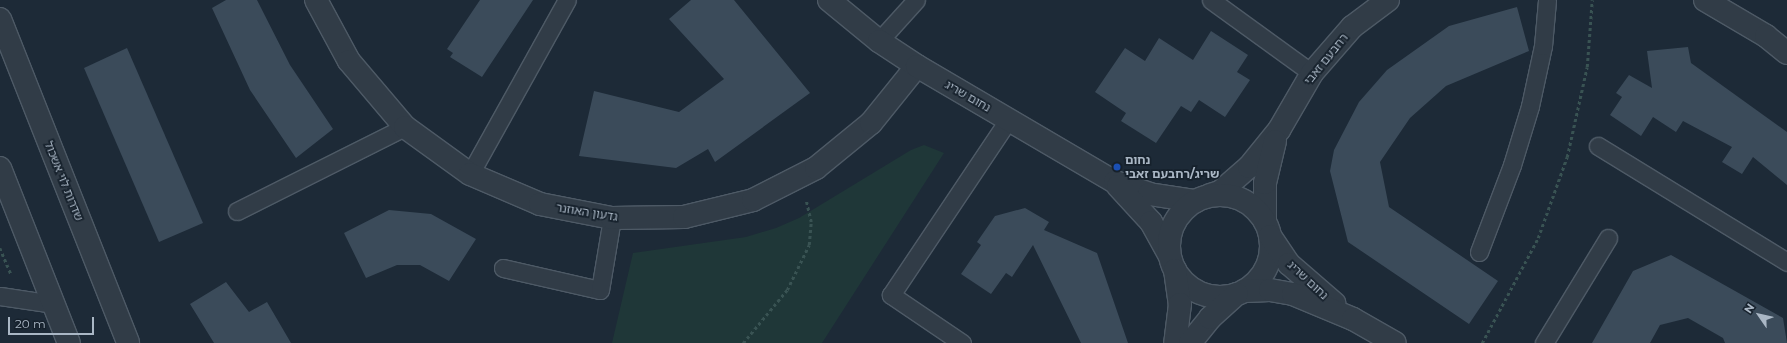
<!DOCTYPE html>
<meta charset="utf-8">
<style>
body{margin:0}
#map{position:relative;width:1787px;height:343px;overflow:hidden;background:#1d2a37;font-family:Montserrat,"Noto Sans Hebrew",sans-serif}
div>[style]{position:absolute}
.green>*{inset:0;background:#1f3738}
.building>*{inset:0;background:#3b4b5a}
.path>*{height:2.5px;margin-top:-1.25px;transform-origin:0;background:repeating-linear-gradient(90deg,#395353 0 3px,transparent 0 6px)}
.roads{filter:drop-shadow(1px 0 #4e5a66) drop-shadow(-1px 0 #4e5a66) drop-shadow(0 1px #4e5a66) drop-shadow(0 -1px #4e5a66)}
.service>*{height:17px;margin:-8.5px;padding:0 8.5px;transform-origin:8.5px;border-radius:8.5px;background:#313c47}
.minor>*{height:22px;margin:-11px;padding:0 11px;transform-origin:11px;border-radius:11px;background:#313c47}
.tertiary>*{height:22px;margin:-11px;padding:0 11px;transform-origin:11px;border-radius:11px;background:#313c47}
.tertiary>.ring{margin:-11px;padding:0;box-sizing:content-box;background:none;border:22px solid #313c47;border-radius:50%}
.dots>*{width:11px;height:11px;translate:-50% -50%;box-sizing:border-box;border:2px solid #16212c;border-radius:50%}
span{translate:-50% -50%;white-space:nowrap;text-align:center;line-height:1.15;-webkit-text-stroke:3.5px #16212c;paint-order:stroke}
.street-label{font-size:12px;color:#aab7c5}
.poi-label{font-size:12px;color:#aab7c5;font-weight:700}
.left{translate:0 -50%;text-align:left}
.north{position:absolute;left:1739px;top:295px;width:40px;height:40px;-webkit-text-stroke:3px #16212c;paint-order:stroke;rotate:304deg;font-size:11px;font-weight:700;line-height:16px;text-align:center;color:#aab7c5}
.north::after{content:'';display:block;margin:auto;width:14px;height:18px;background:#aab7c5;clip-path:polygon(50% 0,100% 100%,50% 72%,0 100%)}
.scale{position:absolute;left:8px;top:317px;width:86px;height:18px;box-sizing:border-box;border:2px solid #aab7c5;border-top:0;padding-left:5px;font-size:12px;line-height:14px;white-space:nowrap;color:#aab7c5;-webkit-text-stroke:3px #16212c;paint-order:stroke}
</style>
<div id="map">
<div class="green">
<div style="clip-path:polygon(924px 145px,944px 153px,822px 343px,612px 343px,633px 253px,746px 237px,776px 228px,799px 218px,911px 150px)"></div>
</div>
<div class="building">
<div style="clip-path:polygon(226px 0,257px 0,290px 65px,333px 129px,296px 158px,250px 90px,212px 8px)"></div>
<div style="clip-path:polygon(480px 0,533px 0,482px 77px,450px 57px,453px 53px,447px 49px)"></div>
<div style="clip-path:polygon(691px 0,734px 0,810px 93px,715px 162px,708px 149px,676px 168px,579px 156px,594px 91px,679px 112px,724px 79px,669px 19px)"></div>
<div style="clip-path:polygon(1517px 7px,1529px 51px,1446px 86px,1410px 118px,1380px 162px,1389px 207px,1498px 281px,1469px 324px,1348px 242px,1330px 171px,1334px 150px,1359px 102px,1387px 70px,1449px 26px)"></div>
<div style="clip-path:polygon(1211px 31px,1248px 55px,1237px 72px,1250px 80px,1225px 117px,1199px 100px,1191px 112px,1181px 106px,1156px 143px,1121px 121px,1126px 113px,1095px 92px,1125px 48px,1145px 61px,1159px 38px,1193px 60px)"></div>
<div style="clip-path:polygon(1688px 47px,1691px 63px,1787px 132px,1787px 185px,1753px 157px,1742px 174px,1722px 162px,1732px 147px,1683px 121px,1676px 132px,1653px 117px,1641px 136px,1610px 115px,1622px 97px,1616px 93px,1629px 75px,1652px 88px,1647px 51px)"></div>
<div style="clip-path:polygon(127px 48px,203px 223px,159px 242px,84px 68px)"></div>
<div style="clip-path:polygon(1025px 208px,1049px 222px,1044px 230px,1097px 253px,1128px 343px,1081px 343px,1033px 245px,1012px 277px,1006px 273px,991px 294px,961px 274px,981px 245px,977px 242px,995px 216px)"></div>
<div style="clip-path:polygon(389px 210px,431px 214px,476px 239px,449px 281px,420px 265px,397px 265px,366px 278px,344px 233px)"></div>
<div style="clip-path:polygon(1671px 255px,1783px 318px,1787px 343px,1725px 343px,1723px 338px,1688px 318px,1660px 325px,1650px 343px,1592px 343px,1633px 271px)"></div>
<div style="clip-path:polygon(226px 282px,249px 312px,267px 302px,291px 343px,214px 343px,190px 304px)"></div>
</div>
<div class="path">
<div style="left:0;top:248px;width:28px;rotate:67deg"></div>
<div style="left:743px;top:343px;width:69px;rotate:-50.3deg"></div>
<div style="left:787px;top:290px;width:50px;rotate:-63.9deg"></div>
<div style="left:809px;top:245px;width:23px;rotate:-85deg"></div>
<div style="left:811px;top:222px;width:22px;rotate:-103deg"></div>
<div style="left:1482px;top:343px;width:119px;rotate:-61.9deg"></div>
<div style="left:1538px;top:238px;width:86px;rotate:-70.3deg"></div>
<div style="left:1567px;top:157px;width:92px;rotate:-77.5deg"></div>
<div style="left:1587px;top:67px;width:67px;rotate:-85.7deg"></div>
</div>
<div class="roads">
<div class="service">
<div style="left:1211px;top:0;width:125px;rotate:35.9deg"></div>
<div style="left:879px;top:41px;width:55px;rotate:-47.9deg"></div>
<div style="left:1598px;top:146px;width:222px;rotate:31.5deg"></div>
<div style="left:470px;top:174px;width:199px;rotate:-60.9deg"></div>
<div style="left:237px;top:211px;width:188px;rotate:-26.6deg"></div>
<div style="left:1479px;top:252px;width:93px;rotate:-69.2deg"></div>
<div style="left:1512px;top:165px;width:62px;rotate:-73deg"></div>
<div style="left:1530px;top:106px;width:61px;rotate:-77.8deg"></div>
<div style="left:1543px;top:46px;width:46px;rotate:-85deg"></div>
<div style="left:503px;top:268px;width:99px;rotate:12.8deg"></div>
<div style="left:600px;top:290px;width:73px;rotate:-80.5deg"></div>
<div style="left:0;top:296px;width:55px;rotate:8.4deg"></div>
<div style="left:962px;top:343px;width:86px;rotate:-145.9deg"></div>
<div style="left:891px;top:295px;width:211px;rotate:-56.2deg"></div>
<div style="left:1544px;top:343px;width:123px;rotate:-58.6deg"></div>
</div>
<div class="minor">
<div style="left:316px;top:0;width:69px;rotate:61.6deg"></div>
<div style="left:349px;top:61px;width:87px;rotate:49.7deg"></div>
<div style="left:405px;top:127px;width:80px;rotate:35.9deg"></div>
<div style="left:470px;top:174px;width:76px;rotate:23.2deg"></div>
<div style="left:540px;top:204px;width:73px;rotate:11deg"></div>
<div style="left:612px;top:218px;width:72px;rotate:-0.8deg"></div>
<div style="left:684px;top:217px;width:71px;rotate:-13.8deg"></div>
<div style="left:753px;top:200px;width:71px;rotate:-26.9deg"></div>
<div style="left:816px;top:168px;width:71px;rotate:-39.3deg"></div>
<div style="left:871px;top:123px;width:73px;rotate:-51.1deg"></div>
<div style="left:1705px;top:0;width:71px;rotate:30.5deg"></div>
<div style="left:1766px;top:36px;width:27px;rotate:39deg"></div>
<div style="left:1210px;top:195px;width:10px;rotate:-17deg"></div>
<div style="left:1220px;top:192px;width:38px;rotate:-41deg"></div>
<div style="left:1249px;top:167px;width:48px;rotate:-51deg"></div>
<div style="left:1279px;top:130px;width:66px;rotate:-59.9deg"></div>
<div style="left:1312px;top:73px;width:61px;rotate:-49deg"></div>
<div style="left:1352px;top:27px;width:45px;rotate:-36.9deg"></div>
<div style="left:1265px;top:221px;width:38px;rotate:-90deg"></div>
<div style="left:1265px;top:183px;width:43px;rotate:-76.6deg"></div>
</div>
<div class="tertiary">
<div style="left:829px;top:0;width:65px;rotate:39.4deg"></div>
<div style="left:879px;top:41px;width:45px;rotate:33.3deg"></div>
<div style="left:917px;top:66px;width:229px;rotate:30.4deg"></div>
<div style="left:1115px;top:182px;width:36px;rotate:19deg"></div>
<div style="left:1149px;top:194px;width:47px;rotate:8.7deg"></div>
<div style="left:0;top:19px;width:348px;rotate:68.4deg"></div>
<div style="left:0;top:168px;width:188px;rotate:68.5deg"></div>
<div style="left:1118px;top:186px;width:49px;rotate:47.5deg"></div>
<div style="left:1151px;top:222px;width:37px;rotate:61deg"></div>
<div class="ring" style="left:1169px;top:195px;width:80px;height:80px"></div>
<div style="left:1270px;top:236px;width:34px;rotate:56deg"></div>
<div style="left:1289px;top:264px;width:60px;rotate:40.9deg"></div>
<div style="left:1175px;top:270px;width:34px;rotate:82deg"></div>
<div style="left:1180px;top:304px;width:39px;rotate:97deg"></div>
<div style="left:1245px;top:291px;width:25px;rotate:-2deg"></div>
<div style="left:1270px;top:290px;width:23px;rotate:10deg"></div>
<div style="left:1293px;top:294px;width:65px;rotate:22.6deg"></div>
<div style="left:1353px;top:319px;width:48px;rotate:29.7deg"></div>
<div style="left:1190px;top:343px;width:32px;rotate:-51deg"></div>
<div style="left:1210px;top:318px;width:36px;rotate:-42deg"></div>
</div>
</div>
<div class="dots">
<div style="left:1117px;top:167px;background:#1a4fb4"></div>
</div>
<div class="street-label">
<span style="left:1326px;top:59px;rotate:-51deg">רחבעם זאבי</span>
<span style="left:968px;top:96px;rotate:30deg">נחום שריג</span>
<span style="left:64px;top:181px;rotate:68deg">שדרות לוי אשכול</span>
<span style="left:587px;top:212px;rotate:9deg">גדעון האוזנר</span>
<span style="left:1308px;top:280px;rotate:43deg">נחום שריג</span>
</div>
<div class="poi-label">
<span class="left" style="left:1125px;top:167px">נחום<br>שריג/רחבעם זאבי</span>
</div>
<div class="north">N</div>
<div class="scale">20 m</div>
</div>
